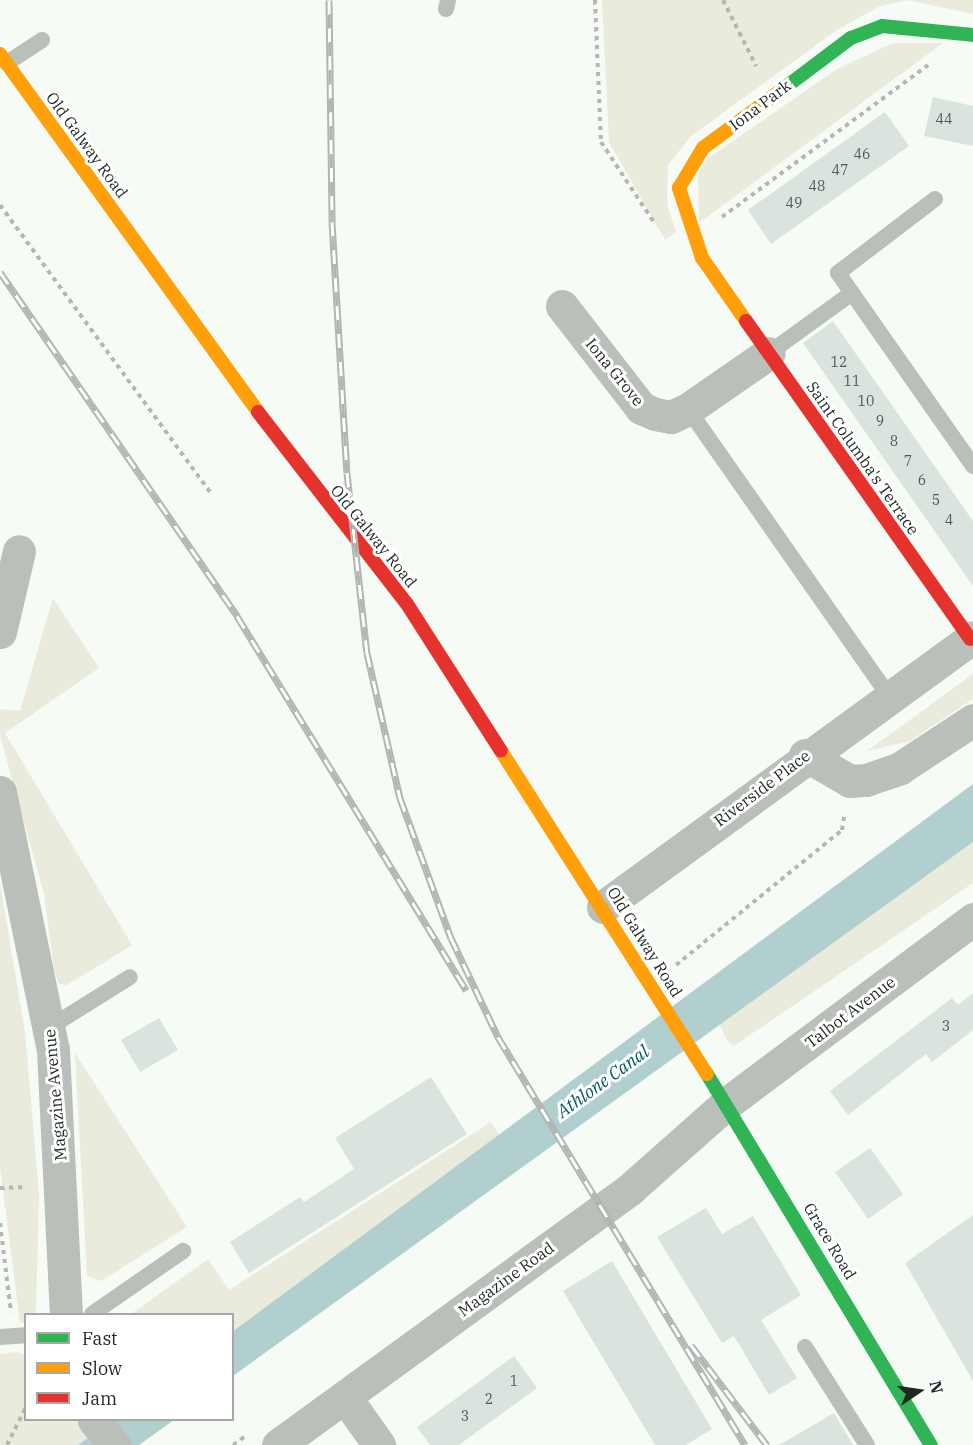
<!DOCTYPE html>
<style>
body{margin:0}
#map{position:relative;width:973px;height:1445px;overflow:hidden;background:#f6fbf6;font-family:"IBM Plex Serif",serif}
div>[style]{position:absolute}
.green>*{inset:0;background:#eaebdc}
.water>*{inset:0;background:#b2cfcf}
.building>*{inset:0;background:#dae4df}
.path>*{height:4px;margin-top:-2px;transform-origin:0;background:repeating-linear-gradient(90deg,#b5b7b4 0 4.5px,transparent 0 9px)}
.lane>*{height:16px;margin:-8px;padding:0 8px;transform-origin:8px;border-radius:8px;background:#bbbfba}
.street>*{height:33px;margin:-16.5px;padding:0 16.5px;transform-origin:16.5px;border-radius:16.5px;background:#bbbfba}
.fast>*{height:14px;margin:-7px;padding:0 7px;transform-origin:7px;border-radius:7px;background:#30b455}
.slow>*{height:14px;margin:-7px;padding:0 7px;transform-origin:7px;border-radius:7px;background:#ff9f0a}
.jam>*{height:14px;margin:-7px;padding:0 7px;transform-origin:7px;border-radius:7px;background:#e5322d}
.rail>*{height:7px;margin-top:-3.5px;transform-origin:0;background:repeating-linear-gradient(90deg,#fff 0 14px,#b2b6b2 0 28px);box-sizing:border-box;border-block:2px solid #b2b6b2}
span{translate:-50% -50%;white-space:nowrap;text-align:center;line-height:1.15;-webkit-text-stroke:6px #fff;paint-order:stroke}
.number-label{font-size:14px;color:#4f5952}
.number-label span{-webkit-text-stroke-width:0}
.street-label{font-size:16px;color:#1f2921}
.water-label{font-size:18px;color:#035a5f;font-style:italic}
.legend{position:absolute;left:24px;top:1313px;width:210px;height:108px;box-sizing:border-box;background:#fff;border:2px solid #a5a9a6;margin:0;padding:8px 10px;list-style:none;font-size:18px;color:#1f2921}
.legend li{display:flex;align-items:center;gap:12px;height:30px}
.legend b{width:30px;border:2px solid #a5a9a6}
.north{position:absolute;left:889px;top:1361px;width:60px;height:60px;-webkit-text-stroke:4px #fff;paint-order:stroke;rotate:77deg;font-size:16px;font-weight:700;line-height:24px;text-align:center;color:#1f2921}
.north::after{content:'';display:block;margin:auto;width:21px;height:27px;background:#1f2921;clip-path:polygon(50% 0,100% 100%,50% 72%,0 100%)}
</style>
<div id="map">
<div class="green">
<div style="clip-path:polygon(602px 0,973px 0,973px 14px,908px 0,880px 6px,837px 30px,691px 136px,668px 165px,667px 204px,676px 232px,665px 240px,609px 142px)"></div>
<div style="clip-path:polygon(893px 43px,943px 43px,699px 223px,698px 174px,707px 159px,837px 69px)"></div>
<div style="clip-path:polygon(53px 598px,99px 668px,5px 733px,132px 945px,67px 985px,59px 984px,54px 970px,44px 894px,0 736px,0 709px,20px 711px)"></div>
<div style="clip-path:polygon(973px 674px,973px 699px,910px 741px,867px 751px)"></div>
<div style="clip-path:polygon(973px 842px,973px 883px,734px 1046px,728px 1042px,719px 1023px)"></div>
<div style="clip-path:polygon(0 883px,25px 1032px,39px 1194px,36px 1314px,26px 1314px,25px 1322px,20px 1323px,0 1167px)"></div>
<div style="clip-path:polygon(75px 1053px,187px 1227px,101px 1281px,87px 1276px)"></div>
<div style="clip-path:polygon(491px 1122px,501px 1138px,233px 1332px,232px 1314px,131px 1314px,208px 1259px,229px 1290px)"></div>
<div style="clip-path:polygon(17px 1352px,25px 1355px,26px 1420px,78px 1420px,90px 1436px,78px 1445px,0 1445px,0 1354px)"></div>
</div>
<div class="water">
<div style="clip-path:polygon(973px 784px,973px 842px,233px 1376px,232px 1332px)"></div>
<div style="clip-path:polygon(113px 1420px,174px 1420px,139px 1445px,78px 1445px)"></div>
</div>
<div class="building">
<div style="clip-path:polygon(933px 97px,973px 106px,973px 146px,924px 136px)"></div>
<div style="clip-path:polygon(885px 112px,909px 146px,771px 244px,748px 210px)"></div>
<div style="clip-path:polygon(833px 321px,973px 521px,973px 586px,803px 343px)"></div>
<div style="clip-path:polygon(973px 993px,973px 1030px,932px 1062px,926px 1054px,848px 1115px,830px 1091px,952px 998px,958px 1005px)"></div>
<div style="clip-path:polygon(159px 1018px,178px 1050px,140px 1072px,121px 1040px)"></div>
<div style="clip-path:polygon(431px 1077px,467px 1134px,249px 1273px,230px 1242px,300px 1197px,304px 1202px,354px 1169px,335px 1138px)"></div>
<div style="clip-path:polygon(870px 1148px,903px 1194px,868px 1219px,835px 1172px)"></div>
<div style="clip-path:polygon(706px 1208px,722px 1234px,753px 1216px,801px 1295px,761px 1320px,797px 1378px,769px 1395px,734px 1336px,722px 1343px,657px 1237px)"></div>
<div style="clip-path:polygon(973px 1215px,973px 1381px,905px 1263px)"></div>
<div style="clip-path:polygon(612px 1261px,712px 1429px,686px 1445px,655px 1445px,563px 1291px)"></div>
<div style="clip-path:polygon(514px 1356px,537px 1388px,459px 1445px,430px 1445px,417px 1427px)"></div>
<div style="clip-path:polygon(834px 1413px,853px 1445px,779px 1445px)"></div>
</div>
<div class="path">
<div style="left:595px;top:0;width:142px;rotate:87.6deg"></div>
<div style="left:601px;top:142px;width:98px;rotate:56.6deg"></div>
<div style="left:723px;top:0;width:74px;rotate:63.4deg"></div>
<div style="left:0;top:205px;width:357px;rotate:53.8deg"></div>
<div style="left:722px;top:217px;width:256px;rotate:-36.4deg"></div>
<div style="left:676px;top:965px;width:214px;rotate:-39.1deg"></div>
<div style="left:842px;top:830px;width:18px;rotate:-81deg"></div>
<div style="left:0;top:1188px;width:26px;rotate:-2deg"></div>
<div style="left:0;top:1223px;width:90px;rotate:83deg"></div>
<div style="left:7px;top:1445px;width:42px;rotate:-63.4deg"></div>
<div style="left:233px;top:1445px;width:17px;rotate:-36deg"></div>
</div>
<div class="lane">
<div style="left:446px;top:9px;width:9px;rotate:-77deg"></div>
<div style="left:7px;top:63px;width:42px;rotate:-33.3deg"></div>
<div style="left:935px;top:199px;width:122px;rotate:142.7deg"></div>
<div style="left:838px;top:273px;width:236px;rotate:55deg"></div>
<div style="left:769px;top:353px;width:102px;rotate:-35.9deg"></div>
<div style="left:688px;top:409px;width:352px;rotate:55deg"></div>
<div style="left:50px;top:1027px;width:94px;rotate:-32deg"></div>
<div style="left:92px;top:1314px;width:111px;rotate:-34.7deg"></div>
<div style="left:0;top:1337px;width:26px;rotate:-4deg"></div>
<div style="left:805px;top:1347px;width:116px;rotate:57.7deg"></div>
</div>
<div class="street">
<div style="left:562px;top:306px;width:129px;rotate:52.2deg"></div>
<div style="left:641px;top:408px;width:15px;rotate:23deg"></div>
<div style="left:655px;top:414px;width:16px;rotate:11deg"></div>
<div style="left:671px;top:417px;width:19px;rotate:-25deg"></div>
<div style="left:688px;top:409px;width:98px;rotate:-34.7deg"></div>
<div style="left:0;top:632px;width:83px;rotate:-76.8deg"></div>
<div style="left:805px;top:755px;width:52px;rotate:30deg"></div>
<div style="left:850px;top:781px;width:16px;rotate:-4deg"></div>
<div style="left:866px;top:780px;width:36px;rotate:-19deg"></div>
<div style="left:900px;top:768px;width:87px;rotate:-33.3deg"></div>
<div style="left:0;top:792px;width:263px;rotate:78.4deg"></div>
<div style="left:53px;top:1050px;width:264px;rotate:87.2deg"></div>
<div style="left:603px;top:907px;width:458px;rotate:-36.1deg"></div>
<div style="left:345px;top:1397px;width:59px;rotate:54.7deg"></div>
<div style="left:94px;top:1420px;width:32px;rotate:51deg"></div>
<div style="left:278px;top:1445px;width:435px;rotate:-36deg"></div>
<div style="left:630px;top:1189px;width:128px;rotate:-41.5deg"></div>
<div style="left:726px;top:1104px;width:309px;rotate:-36.8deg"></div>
</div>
<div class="fast">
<div style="left:783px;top:89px;width:85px;rotate:-36.9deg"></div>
<div style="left:851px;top:38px;width:33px;rotate:-21deg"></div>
<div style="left:882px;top:26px;width:91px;rotate:5.6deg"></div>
<div style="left:707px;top:1074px;width:433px;rotate:58.9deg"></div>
</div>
<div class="slow">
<div style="left:0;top:54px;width:441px;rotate:54.2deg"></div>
<div style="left:746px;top:321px;width:77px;rotate:-124.9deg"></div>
<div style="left:702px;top:258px;width:74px;rotate:-108.2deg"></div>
<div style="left:679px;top:188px;width:47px;rotate:-59deg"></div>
<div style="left:703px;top:148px;width:99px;rotate:-36.4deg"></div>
<div style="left:501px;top:751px;width:383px;rotate:57.5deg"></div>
</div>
<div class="jam">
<div style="left:746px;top:321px;width:389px;rotate:54.8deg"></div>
<div style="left:258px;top:412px;width:243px;rotate:52.2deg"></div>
<div style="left:407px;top:604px;width:174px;rotate:57.4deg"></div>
</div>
<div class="rail">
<div style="left:329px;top:0;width:222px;rotate:89.2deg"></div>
<div style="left:332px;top:222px;width:251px;rotate:86.6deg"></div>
<div style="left:347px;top:473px;width:181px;rotate:83.7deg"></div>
<div style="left:367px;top:653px;width:149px;rotate:77.2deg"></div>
<div style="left:400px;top:798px;width:149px;rotate:70deg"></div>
<div style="left:451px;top:938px;width:110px;rotate:64.6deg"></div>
<div style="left:498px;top:1037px;width:477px;rotate:58.8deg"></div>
<div style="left:0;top:272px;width:418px;rotate:55.4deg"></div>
<div style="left:237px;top:616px;width:439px;rotate:58.5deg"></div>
<div style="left:691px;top:1345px;width:126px;rotate:52.8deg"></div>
</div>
<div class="number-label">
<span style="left:944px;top:119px">44</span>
<span style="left:862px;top:154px">46</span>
<span style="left:840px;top:170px">47</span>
<span style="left:817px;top:186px">48</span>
<span style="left:794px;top:203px">49</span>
<span style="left:839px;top:362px">12</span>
<span style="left:852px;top:381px">11</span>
<span style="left:866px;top:401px">10</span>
<span style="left:880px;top:421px">9</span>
<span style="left:894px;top:441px">8</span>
<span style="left:908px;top:461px">7</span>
<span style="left:922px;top:480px">6</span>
<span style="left:936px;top:500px">5</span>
<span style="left:949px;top:520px">4</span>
<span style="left:946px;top:1026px">3</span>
<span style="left:514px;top:1381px">1</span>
<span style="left:489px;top:1399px">2</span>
<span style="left:465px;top:1416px">3</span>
</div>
<div class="street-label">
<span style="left:760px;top:105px;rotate:-37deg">Iona Park</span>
<span style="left:87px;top:145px;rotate:54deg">Old Galway Road</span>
<span style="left:615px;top:372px;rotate:51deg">Iona Grove</span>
<span style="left:863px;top:458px;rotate:55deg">Saint Columba's Terrace</span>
<span style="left:374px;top:536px;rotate:51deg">Old Galway Road</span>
<span style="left:762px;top:788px;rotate:-37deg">Riverside Place</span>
<span style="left:645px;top:942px;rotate:58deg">Old Galway Road</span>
<span style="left:850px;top:1012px;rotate:-37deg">Talbot Avenue</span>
<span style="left:55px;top:1095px;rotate:-95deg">Magazine Avenue</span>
<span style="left:830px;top:1241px;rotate:59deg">Grace Road</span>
<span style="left:506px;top:1279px;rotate:-36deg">Magazine Road</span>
</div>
<div class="water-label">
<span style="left:603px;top:1082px;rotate:-36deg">Athlone Canal</span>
</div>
<ul class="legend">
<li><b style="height:8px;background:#30b455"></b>Fast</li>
<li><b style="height:8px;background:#ff9f0a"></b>Slow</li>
<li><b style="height:8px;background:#e5322d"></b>Jam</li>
</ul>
<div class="north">N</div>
</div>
